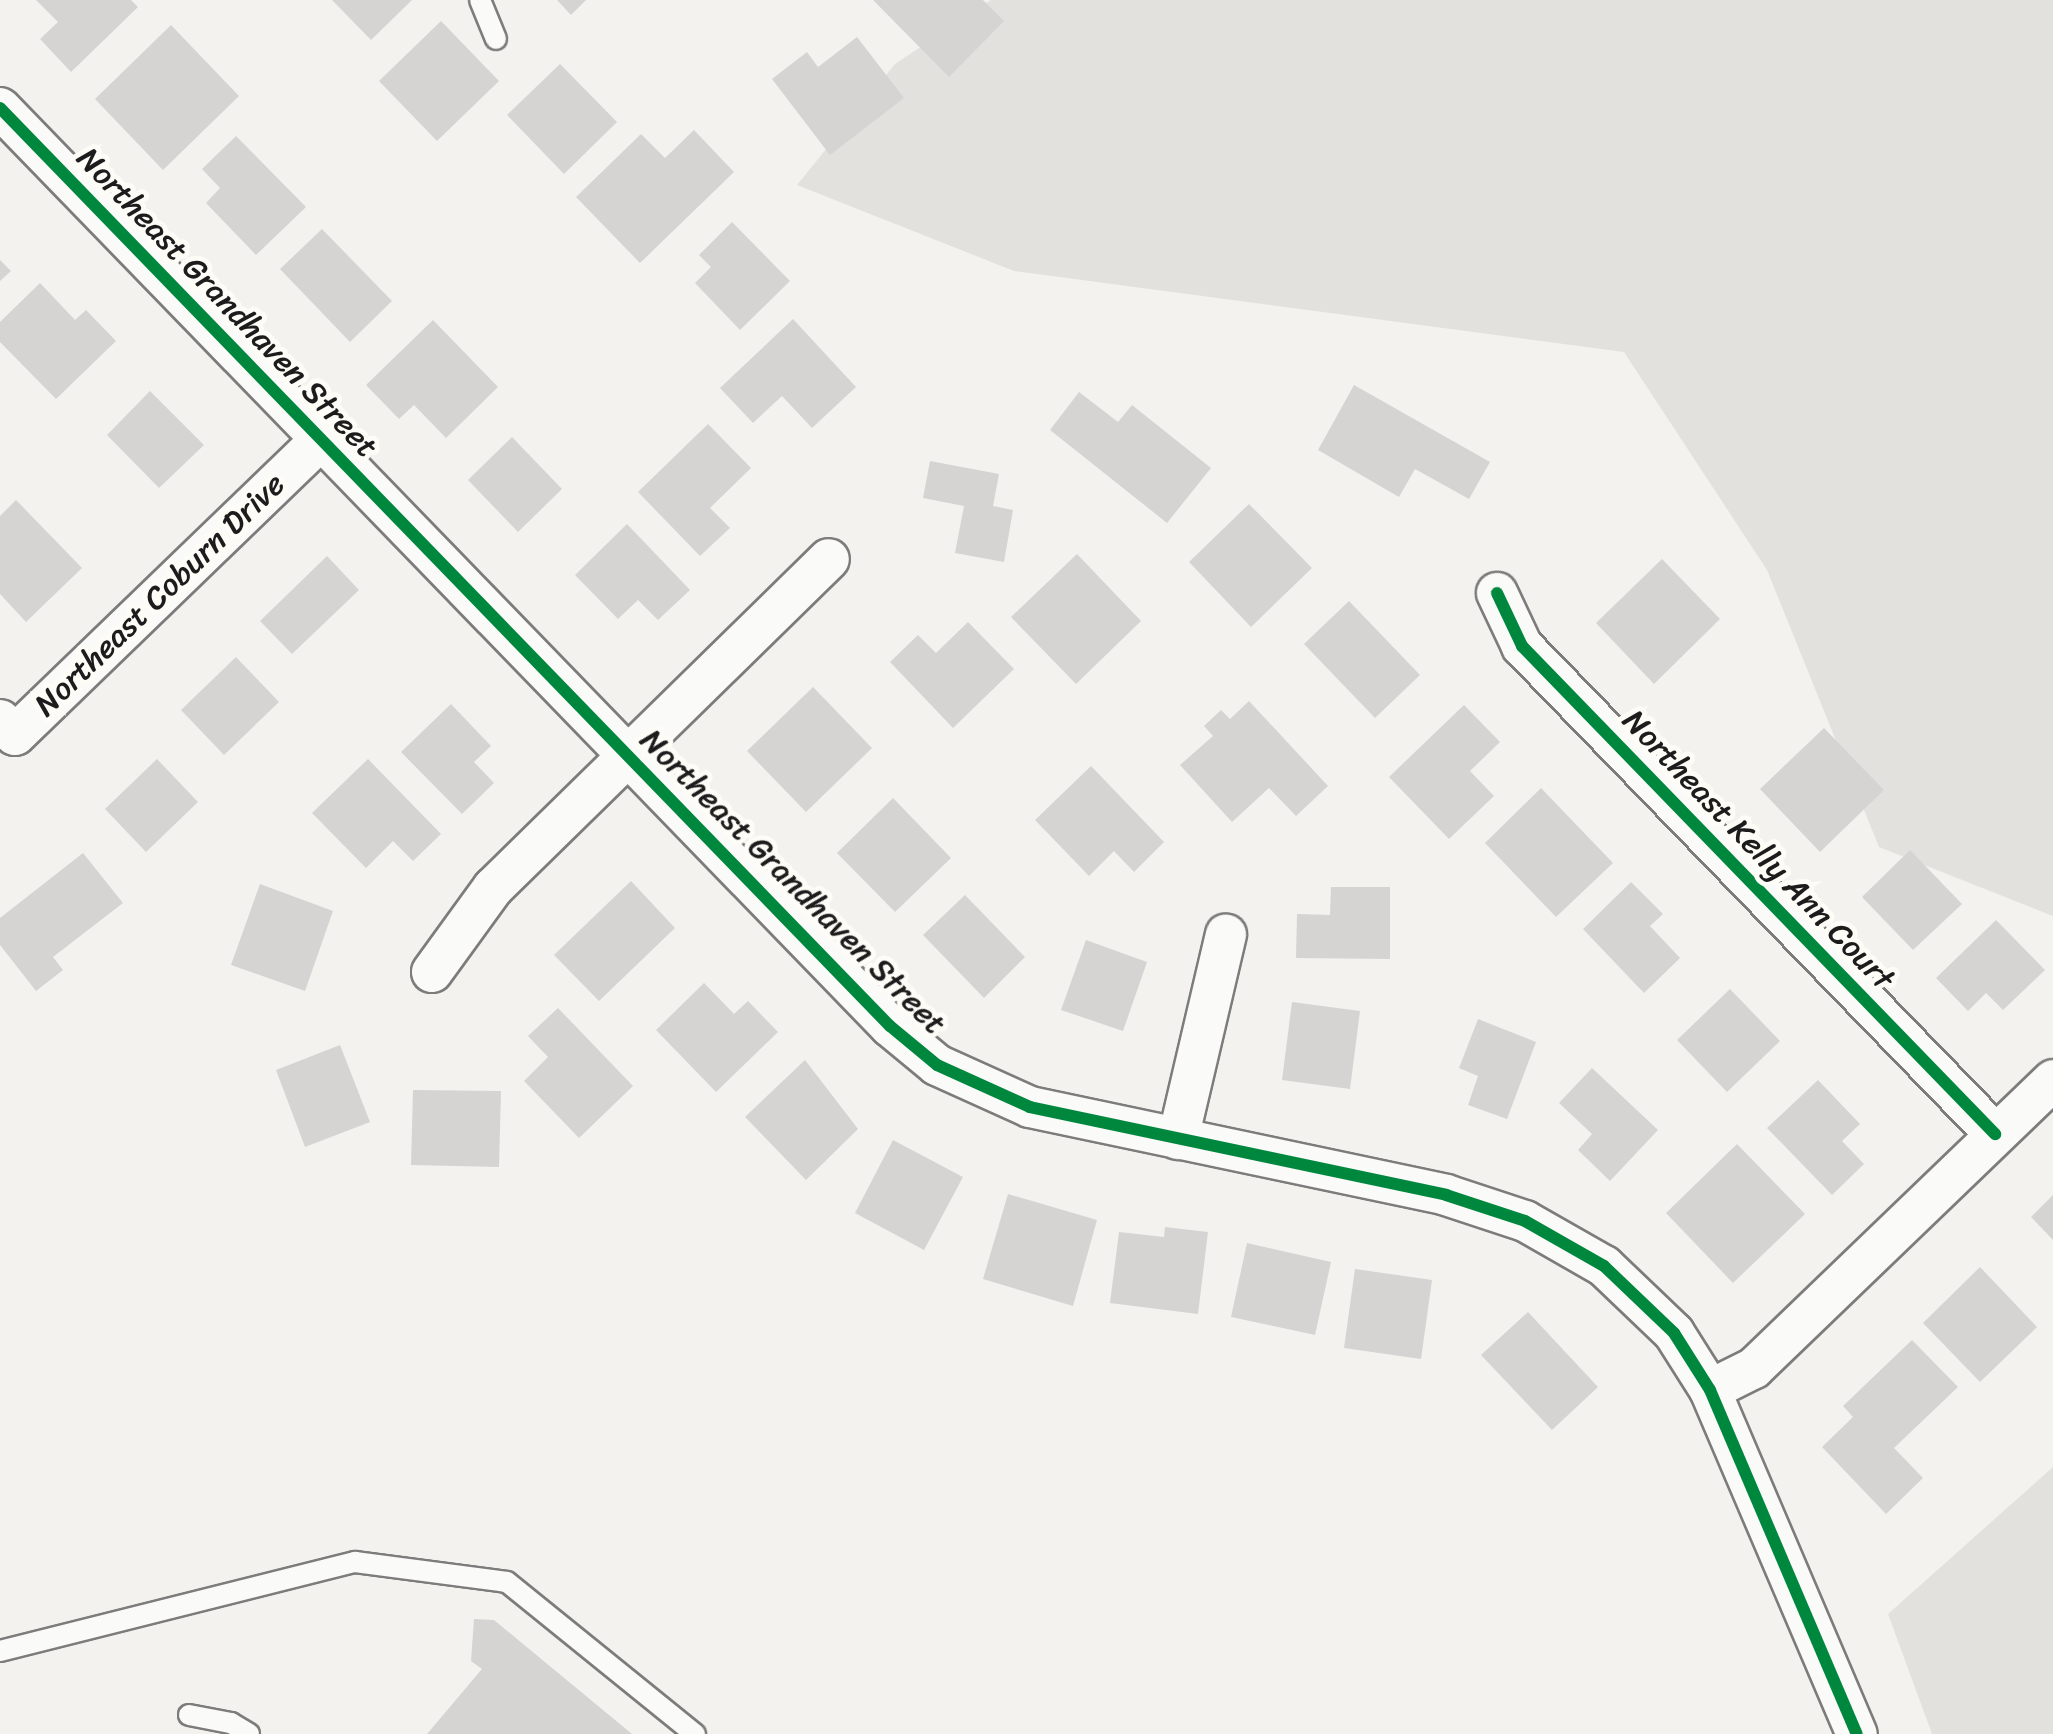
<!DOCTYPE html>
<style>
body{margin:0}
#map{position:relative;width:2053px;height:1734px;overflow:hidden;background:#f3f2ef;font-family:Sriracha,sans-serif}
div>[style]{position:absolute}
.green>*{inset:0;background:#e2e1dd}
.building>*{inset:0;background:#d5d4d2}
.roads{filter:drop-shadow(2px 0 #7d7c7b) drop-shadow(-2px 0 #7d7c7b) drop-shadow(0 2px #7d7c7b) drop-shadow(0 -2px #7d7c7b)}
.service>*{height:20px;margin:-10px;padding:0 10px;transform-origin:10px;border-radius:10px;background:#fafaf8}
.minor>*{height:40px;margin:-20px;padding:0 20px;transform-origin:20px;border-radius:20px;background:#fafaf8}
.cycleway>*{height:12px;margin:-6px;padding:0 6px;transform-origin:6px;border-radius:6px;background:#00873e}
span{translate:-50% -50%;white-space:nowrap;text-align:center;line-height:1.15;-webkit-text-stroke:10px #fdfcf7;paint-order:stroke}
.street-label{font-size:32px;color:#1c1c1c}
</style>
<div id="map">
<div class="green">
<div style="clip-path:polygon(991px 0,2053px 0,2053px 916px,1879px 847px,1767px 570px,1624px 352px,1014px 271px,797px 185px,895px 64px)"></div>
<div style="clip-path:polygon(2053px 1467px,2053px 1734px,1932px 1734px,1888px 1614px)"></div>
</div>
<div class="building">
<div style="clip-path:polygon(36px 0,131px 0,138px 7px,71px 72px,40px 39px,58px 22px)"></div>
<div style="clip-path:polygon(332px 0,412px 0,371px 40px)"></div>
<div style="clip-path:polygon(557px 0,586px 0,571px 15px)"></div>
<div style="clip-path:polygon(873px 0,983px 0,1004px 21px,949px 77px)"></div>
<div style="clip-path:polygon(441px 21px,499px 81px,437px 141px,379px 81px)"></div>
<div style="clip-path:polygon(171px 25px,239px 96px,163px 170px,95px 99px)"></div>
<div style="clip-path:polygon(857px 37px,904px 98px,830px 155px,772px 79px,807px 52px,818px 67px)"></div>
<div style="clip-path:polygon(560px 64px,617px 122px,564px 174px,507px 115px)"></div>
<div style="clip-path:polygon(694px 130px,734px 172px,640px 263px,576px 197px,641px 134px,665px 158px)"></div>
<div style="clip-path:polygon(236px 136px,306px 207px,256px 255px,206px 203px,220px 188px,202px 169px)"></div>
<div style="clip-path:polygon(732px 222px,790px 281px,740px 330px,695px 283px,711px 267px,699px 255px)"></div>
<div style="clip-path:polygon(322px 229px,392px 301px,350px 342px,280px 269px)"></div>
<div style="clip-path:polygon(0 260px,11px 271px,0 281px)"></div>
<div style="clip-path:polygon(40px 283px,75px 320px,86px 310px,116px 341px,56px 399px,0 342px,0 322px)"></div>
<div style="clip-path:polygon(793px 319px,856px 387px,812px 428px,782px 396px,753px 423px,720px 388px)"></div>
<div style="clip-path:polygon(433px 320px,498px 387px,446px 438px,414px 405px,399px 419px,366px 385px)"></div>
<div style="clip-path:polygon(1354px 385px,1490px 462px,1469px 499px,1415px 469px,1399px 497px,1318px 450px)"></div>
<div style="clip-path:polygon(150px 391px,204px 445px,159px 488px,107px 435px)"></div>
<div style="clip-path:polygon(1079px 392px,1118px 422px,1132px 405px,1211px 468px,1167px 523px,1050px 430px)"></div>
<div style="clip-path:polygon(708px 424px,751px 468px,710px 508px,730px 528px,700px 556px,638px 492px)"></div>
<div style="clip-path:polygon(512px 437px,562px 489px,518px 532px,468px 480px)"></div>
<div style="clip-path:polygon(930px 461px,999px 474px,993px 506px,1013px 510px,1004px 562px,955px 553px,964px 506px,923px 498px)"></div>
<div style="clip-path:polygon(16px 500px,82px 568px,26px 622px,0 594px,0 516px)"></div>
<div style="clip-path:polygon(1249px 504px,1312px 568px,1251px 627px,1189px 562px)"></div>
<div style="clip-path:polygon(627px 524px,690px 590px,658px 620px,638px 600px,618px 619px,575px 575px)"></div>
<div style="clip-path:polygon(1077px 554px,1141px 621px,1076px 684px,1011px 617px)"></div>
<div style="clip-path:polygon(327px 556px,359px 590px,292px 654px,260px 621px)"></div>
<div style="clip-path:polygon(1662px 559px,1720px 619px,1654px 684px,1596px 623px)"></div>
<div style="clip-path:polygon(1349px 601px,1420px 675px,1375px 718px,1304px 644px)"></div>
<div style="clip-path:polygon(968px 622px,1014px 669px,953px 728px,890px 662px,918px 635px,936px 653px)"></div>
<div style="clip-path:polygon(236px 657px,279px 702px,224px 755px,181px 710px)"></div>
<div style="clip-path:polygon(813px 687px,872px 748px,806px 812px,747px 751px)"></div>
<div style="clip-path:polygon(1249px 701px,1328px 786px,1296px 816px,1269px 788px,1232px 822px,1180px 765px,1213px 736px,1204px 726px,1221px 710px,1230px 719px)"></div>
<div style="clip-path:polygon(451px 704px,491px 746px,474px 762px,494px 783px,462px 814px,401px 752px)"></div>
<div style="clip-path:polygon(1464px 705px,1500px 742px,1470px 771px,1494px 796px,1449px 839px,1389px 777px)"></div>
<div style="clip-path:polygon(1824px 728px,1884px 790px,1820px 852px,1760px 789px)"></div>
<div style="clip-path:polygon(157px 759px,198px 802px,146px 852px,105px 809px)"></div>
<div style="clip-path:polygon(368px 759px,441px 834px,413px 861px,393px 841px,366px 868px,312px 813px)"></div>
<div style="clip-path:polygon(1091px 766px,1164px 842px,1134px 872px,1114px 851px,1089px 876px,1035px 820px)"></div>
<div style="clip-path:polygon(1541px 788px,1613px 863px,1556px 917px,1485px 843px)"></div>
<div style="clip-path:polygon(893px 798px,951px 858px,895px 912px,837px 853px)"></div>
<div style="clip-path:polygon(1910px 850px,1962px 904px,1913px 950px,1862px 897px)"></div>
<div style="clip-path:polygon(83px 853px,123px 903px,53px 957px,63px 970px,36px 991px,0 945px,0 918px)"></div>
<div style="clip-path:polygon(631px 881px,675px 928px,599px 1001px,554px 955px)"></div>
<div style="clip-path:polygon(1631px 882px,1663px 914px,1650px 926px,1680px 958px,1644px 993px,1583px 929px)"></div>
<div style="clip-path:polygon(260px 884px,333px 911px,305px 991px,231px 965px)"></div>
<div style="clip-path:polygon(1331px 887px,1390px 887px,1390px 959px,1296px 958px,1297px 914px,1330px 915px)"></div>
<div style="clip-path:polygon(965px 895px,1025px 957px,984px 998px,923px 935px)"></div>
<div style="clip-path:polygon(1996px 920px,2045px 970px,2003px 1010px,1986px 993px,1968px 1011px,1936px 978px)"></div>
<div style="clip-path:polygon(1086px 940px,1147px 962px,1123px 1031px,1061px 1010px)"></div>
<div style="clip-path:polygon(704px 983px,734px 1014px,748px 1001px,778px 1032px,716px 1092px,656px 1030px)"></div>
<div style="clip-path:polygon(1730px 989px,1780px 1041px,1727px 1092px,1677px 1040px)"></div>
<div style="clip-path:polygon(1292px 1002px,1360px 1011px,1350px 1089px,1282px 1080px)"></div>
<div style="clip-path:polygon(558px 1008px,633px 1086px,579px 1138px,524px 1081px,548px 1057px,528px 1036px)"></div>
<div style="clip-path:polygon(1478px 1019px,1536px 1042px,1507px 1119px,1468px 1105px,1478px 1076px,1459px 1068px)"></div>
<div style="clip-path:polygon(340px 1045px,370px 1122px,305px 1147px,276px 1070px)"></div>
<div style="clip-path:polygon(805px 1060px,858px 1129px,806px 1180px,745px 1117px)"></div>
<div style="clip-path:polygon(1592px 1068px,1658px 1130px,1610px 1181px,1578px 1150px,1592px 1134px,1559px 1103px)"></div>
<div style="clip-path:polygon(1818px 1080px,1860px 1124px,1842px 1141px,1864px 1164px,1832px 1195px,1767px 1128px)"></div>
<div style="clip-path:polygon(413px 1090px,501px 1091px,499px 1167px,411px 1165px)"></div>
<div style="clip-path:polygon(893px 1140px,963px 1177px,924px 1250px,855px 1213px)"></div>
<div style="clip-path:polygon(1737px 1144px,1805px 1214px,1733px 1283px,1666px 1213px)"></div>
<div style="clip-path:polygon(1008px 1194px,1097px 1220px,1073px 1306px,983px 1279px)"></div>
<div style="clip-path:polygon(2053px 1195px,2053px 1240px,2031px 1217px)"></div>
<div style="clip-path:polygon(1165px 1227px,1208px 1232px,1198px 1314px,1110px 1303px,1119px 1232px,1164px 1237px)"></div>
<div style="clip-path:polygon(1247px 1243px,1331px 1262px,1315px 1335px,1231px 1317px)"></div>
<div style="clip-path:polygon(1980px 1267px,2037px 1327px,1980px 1382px,1923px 1323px)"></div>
<div style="clip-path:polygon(1355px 1269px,1432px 1280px,1421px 1359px,1344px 1348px)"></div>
<div style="clip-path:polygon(1528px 1312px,1598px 1387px,1552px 1430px,1481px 1355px)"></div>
<div style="clip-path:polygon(1912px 1340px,1958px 1387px,1894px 1448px,1923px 1478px,1886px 1514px,1822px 1447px,1853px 1417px,1843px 1406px)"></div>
<div style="clip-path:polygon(474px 1619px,494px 1620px,632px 1734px,427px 1734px,482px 1669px,471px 1661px)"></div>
</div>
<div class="roads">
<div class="service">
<div style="left:480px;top:0;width:42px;rotate:67.7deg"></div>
<div style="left:0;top:1651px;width:366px;rotate:-14.1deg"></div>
<div style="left:355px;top:1562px;width:153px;rotate:7.5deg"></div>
<div style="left:507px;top:1582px;width:242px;rotate:39deg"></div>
<div style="left:189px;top:1715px;width:43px;rotate:10.8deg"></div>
<div style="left:231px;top:1723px;width:21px;rotate:31deg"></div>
</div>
<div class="minor">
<div style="left:0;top:108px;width:1279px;rotate:45.89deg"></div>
<div style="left:890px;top:1026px;width:61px;rotate:39.7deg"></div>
<div style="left:937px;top:1065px;width:102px;rotate:24.3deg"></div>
<div style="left:1030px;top:1107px;width:425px;rotate:11.9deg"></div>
<div style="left:1446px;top:1195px;width:83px;rotate:18.2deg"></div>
<div style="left:1525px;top:1221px;width:91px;rotate:29.7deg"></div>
<div style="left:1604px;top:1266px;width:97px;rotate:43.7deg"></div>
<div style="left:1674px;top:1333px;width:67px;rotate:57.7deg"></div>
<div style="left:1710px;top:1390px;width:374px;rotate:66.9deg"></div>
<div style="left:1497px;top:593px;width:59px;rotate:64.7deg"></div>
<div style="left:1522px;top:646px;width:680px;rotate:45.89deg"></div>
<div style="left:0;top:720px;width:21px;rotate:45deg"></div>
<div style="left:15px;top:735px;width:426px;rotate:-44deg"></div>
<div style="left:432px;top:972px;width:104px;rotate:-54deg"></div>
<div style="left:493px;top:888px;width:470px;rotate:-44.4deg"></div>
<div style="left:1178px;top:1139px;width:210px;rotate:-76.8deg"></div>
<div style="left:1710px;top:1390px;width:49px;rotate:-26.6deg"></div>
<div style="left:1754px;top:1368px;width:415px;rotate:-43.9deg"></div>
</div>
</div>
<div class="cycleway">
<div style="left:0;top:108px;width:1279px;rotate:45.89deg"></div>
<div style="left:890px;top:1026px;width:61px;rotate:39.7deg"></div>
<div style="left:937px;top:1065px;width:102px;rotate:24.3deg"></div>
<div style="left:1030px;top:1107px;width:425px;rotate:11.9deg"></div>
<div style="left:1446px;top:1195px;width:83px;rotate:18.2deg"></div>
<div style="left:1525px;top:1221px;width:91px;rotate:29.7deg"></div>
<div style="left:1604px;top:1266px;width:97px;rotate:43.7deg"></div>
<div style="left:1674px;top:1333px;width:67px;rotate:57.7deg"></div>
<div style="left:1710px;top:1390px;width:374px;rotate:66.9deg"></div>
<div style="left:1497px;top:593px;width:59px;rotate:64.7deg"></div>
<div style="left:1522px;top:646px;width:680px;rotate:45.89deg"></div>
</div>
<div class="street-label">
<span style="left:227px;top:303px;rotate:46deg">Northeast Grandhaven Street</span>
<span style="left:160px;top:595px;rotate:-44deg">Northeast Coburn Drive</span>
<span style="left:1758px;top:850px;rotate:46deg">Northeast Kelly Ann Court</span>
<span style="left:793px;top:882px;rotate:45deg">Northeast Grandhaven Street</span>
</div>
</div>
